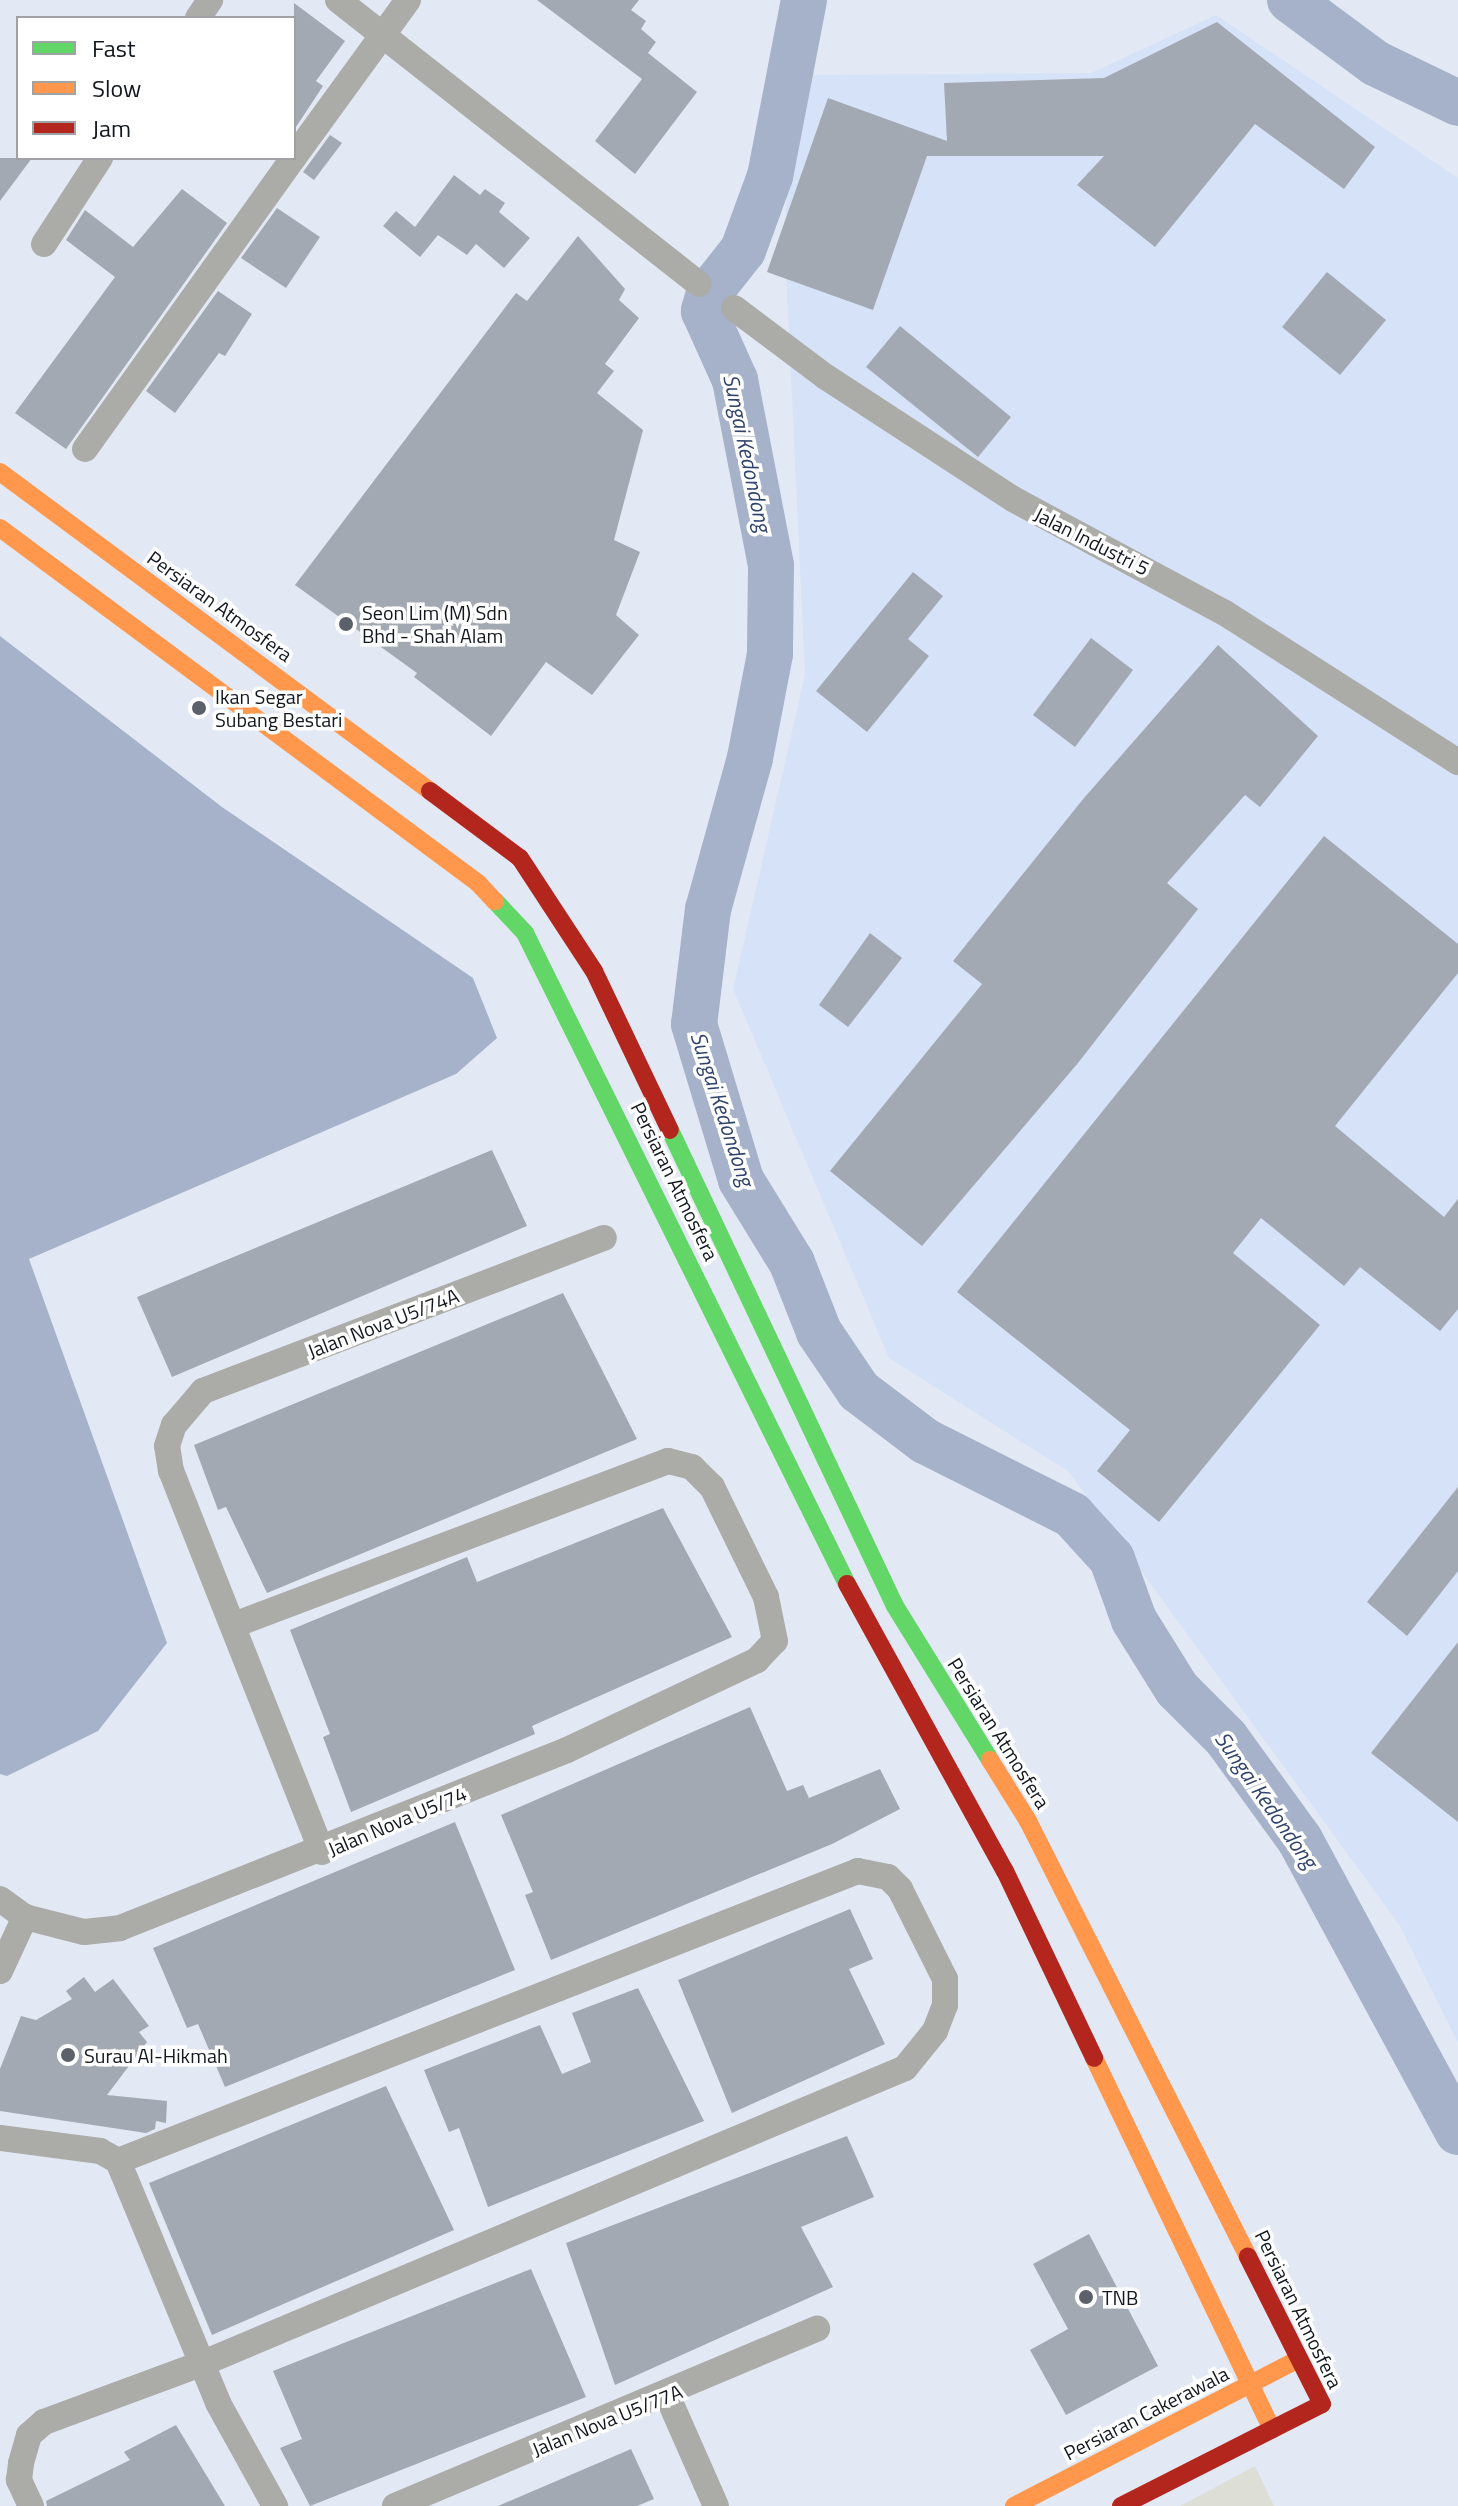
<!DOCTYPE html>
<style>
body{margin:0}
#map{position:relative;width:1458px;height:2506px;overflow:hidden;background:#e3e9f4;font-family:"Titillium Web",sans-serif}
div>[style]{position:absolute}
.built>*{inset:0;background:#d6e2f8}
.green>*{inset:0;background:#dddfd7}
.water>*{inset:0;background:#a5b2c9}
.river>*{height:46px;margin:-23px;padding:0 23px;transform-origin:23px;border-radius:23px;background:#a5b2c9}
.building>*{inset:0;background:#a3a9b3}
.street>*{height:26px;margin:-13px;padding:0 13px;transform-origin:13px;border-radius:13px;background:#ababa8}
.fast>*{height:18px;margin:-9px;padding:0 9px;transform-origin:9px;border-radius:9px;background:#63d668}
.slow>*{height:18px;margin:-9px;padding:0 9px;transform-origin:9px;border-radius:9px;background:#ff974d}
.jam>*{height:18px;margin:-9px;padding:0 9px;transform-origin:9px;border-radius:9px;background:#b3261e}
.dots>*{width:22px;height:22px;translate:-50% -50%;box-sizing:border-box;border:4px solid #fff;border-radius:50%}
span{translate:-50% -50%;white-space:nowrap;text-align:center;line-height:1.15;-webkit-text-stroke:7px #fff;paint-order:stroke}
.street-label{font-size:20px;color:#12171f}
.poi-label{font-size:20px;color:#12171f}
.left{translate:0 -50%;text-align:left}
.water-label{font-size:22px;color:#2f436d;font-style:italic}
.legend{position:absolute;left:16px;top:16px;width:280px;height:144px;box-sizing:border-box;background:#fff;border:2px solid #a0a2a5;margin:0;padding:10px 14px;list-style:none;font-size:24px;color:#12171f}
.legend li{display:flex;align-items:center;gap:16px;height:40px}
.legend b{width:40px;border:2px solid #a0a2a5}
</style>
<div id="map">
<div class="built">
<div style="clip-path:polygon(1216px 15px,1458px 178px,1458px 2043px,1400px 1926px,1069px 1472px,889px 1358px,733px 989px,805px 675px,784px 228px,798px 75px,1091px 73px)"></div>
</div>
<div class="green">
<div style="clip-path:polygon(1255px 2466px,1274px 2506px,1180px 2506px)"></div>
</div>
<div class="water">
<div style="clip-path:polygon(0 636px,222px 807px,473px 978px,497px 1038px,456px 1074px,29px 1259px,167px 1643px,98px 1731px,7px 1776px,0 1774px)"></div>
</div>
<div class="river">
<div style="left:804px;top:0;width:179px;rotate:100.9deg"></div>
<div style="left:770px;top:176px;width:79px;rotate:110deg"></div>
<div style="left:743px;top:250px;width:55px;rotate:128.3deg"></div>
<div style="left:709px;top:293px;width:19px;rotate:106deg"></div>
<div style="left:704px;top:311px;width:76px;rotate:65.8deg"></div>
<div style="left:735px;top:380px;width:189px;rotate:79deg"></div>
<div style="left:771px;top:566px;width:88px;rotate:90.7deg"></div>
<div style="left:770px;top:654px;width:106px;rotate:100.9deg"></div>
<div style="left:750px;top:758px;width:157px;rotate:105.5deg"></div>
<div style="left:708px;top:909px;width:116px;rotate:96.9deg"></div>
<div style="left:694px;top:1024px;width:163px;rotate:73.2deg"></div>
<div style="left:741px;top:1180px;width:97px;rotate:58.4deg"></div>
<div style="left:792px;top:1263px;width:74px;rotate:68.6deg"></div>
<div style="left:819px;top:1332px;width:71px;rotate:55.9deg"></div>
<div style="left:859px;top:1391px;width:83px;rotate:37.1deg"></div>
<div style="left:925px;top:1441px;width:165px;rotate:26.7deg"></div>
<div style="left:1072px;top:1515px;width:59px;rotate:47.7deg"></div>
<div style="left:1112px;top:1559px;width:65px;rotate:70.2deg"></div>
<div style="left:1134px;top:1620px;width:81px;rotate:58.1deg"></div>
<div style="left:1177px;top:1689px;width:69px;rotate:45deg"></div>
<div style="left:1226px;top:1738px;width:126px;rotate:54deg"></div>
<div style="left:1300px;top:1840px;width:332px;rotate:61.6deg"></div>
<div style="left:1290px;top:0;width:106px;rotate:36.5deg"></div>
<div style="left:1375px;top:63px;width:92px;rotate:25.7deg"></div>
</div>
<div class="building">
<div style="clip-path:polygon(537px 0,639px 0,631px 10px,646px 21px,641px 29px,656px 42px,648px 53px,697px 92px,635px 174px,595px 141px,642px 79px)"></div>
<div style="clip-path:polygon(294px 3px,345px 41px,316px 81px,323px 86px,294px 130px)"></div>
<div style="clip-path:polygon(1217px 22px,1375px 147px,1344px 189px,1255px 124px,1155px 247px,1077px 185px,1104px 156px,927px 156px,873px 310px,767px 272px,828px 98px,947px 141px,944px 83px,1104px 78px)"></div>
<div style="clip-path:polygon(330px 135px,342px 143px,314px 180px,303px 172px)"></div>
<div style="clip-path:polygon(0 158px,32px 158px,0 201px)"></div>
<div style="clip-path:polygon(454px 175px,480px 195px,485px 189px,505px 203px,499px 212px,530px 238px,504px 268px,476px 244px,467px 255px,438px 235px,420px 257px,383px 226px,396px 211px,415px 227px)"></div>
<div style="clip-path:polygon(182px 189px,227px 223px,66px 449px,15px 413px,115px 277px,66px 240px,85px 210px,133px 247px)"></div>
<div style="clip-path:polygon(277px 208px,320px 237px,286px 288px,241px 258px)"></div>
<div style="clip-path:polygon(578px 236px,625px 289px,619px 300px,639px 318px,605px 364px,614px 371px,597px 393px,643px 430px,614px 540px,640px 552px,616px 615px,639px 635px,592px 695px,546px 662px,491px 736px,414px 677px,417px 673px,295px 585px,516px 293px,527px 301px)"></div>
<div style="clip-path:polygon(1327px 272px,1386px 320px,1340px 375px,1282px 327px)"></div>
<div style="clip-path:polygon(218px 291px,252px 314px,225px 356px,219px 353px,175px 413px,146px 391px)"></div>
<div style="clip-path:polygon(900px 326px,1011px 417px,978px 457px,866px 367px)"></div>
<div style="clip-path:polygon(913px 572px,943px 596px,908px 639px,929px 656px,867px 732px,816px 691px)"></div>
<div style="clip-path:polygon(1091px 638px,1133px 670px,1075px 747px,1033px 715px)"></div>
<div style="clip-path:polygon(1218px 645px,1318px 736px,1260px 807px,1245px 795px,1167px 883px,1198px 909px,1078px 1063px,922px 1246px,830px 1171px,982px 984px,953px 961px,1084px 798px)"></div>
<div style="clip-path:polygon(1324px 836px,1458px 944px,1458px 973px,1335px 1126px,1444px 1217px,1458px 1199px,1458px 1309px,1440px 1331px,1360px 1267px,1344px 1286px,1261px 1218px,1233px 1253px,1320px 1325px,1159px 1522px,1097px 1471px,1130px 1430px,957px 1292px)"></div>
<div style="clip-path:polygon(870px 933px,902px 958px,848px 1027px,819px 1005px)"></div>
<div style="clip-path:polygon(492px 1150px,527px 1226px,172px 1377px,137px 1297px)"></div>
<div style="clip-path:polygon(563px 1293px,637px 1439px,267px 1593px,226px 1507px,218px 1510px,194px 1445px)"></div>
<div style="clip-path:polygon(1458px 1487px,1458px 1571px,1407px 1636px,1367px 1602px)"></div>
<div style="clip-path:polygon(663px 1508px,732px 1637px,532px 1726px,535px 1734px,351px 1812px,323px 1737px,330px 1734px,290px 1630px,467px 1557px,477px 1582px)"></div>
<div style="clip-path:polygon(1458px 1642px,1458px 1822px,1371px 1753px)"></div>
<div style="clip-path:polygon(750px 1707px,787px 1791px,803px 1785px,809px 1798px,880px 1769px,900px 1809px,832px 1844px,551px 1960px,525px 1895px,533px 1892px,501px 1815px)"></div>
<div style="clip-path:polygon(455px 1822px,515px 1970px,225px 2087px,198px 2024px,187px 2028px,153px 1948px)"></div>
<div style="clip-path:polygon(850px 1909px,873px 1959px,849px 1969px,885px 2044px,732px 2113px,678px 1980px)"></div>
<div style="clip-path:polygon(84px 1977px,95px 1992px,113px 1979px,149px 2026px,139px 2032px,147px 2042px,107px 2095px,167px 2101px,166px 2123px,156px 2121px,155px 2129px,146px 2133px,0 2111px,0 2069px,21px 2016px,36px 2020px,72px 1999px,66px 1991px)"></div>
<div style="clip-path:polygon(638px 1988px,704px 2121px,488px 2207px,459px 2128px,449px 2132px,424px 2070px,540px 2025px,562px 2074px,591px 2062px,572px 2013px)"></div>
<div style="clip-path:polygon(386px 2086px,454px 2230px,212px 2335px,149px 2183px)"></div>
<div style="clip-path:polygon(847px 2136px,874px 2197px,801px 2227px,833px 2287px,615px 2385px,566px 2243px)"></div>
<div style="clip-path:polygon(1089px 2234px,1158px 2366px,1066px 2415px,1030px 2350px,1068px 2329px,1033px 2264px)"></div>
<div style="clip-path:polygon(531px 2269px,586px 2397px,310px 2506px,280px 2448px,302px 2439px,273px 2371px)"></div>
<div style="clip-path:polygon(176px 2425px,225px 2506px,47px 2506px,46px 2501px,130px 2460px,124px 2452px)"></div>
<div style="clip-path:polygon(631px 2449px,654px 2499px,637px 2506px,498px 2506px)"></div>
</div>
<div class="street">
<div style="left:338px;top:0;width:459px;rotate:38.2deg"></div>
<div style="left:198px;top:18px;width:22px;rotate:-56deg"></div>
<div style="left:294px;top:157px;width:194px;rotate:-54deg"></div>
<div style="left:44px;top:244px;width:103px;rotate:-56.9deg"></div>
<div style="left:734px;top:308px;width:115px;rotate:36.9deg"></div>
<div style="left:826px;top:377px;width:223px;rotate:33.1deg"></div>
<div style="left:1013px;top:499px;width:241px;rotate:28.3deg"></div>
<div style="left:1225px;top:613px;width:277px;rotate:32.6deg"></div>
<div style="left:85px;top:449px;width:358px;rotate:-54.4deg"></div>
<div style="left:322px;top:1852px;width:410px;rotate:-111.6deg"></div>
<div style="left:171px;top:1471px;width:25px;rotate:-99deg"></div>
<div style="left:167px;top:1446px;width:22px;rotate:-72deg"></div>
<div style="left:174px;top:1425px;width:45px;rotate:-49.5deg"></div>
<div style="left:203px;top:1391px;width:429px;rotate:-20.9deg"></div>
<div style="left:0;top:1899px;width:31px;rotate:36deg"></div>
<div style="left:25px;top:1917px;width:61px;rotate:14.3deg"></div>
<div style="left:84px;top:1932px;width:36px;rotate:-6deg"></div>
<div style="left:120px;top:1928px;width:481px;rotate:-21.7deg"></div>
<div style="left:567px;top:1750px;width:210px;rotate:-25.3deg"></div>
<div style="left:757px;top:1660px;width:26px;rotate:-47deg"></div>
<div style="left:775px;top:1641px;width:45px;rotate:-101.6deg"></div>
<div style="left:766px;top:1597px;width:123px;rotate:-116.1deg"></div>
<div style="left:712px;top:1487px;width:28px;rotate:-135deg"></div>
<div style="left:692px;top:1467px;width:25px;rotate:-166deg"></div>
<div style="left:668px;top:1461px;width:463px;rotate:159.3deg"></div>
<div style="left:0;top:1971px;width:60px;rotate:-65.2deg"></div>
<div style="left:0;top:2138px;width:101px;rotate:7.4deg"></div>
<div style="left:100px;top:2151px;width:21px;rotate:29deg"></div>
<div style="left:118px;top:2161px;width:262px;rotate:67.5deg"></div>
<div style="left:218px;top:2403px;width:118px;rotate:61deg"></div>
<div style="left:667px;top:2395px;width:121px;rotate:66.2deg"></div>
<div style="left:31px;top:2506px;width:29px;rotate:-115deg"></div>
<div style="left:19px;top:2480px;width:17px;rotate:-83deg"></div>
<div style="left:21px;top:2463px;width:29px;rotate:-74deg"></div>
<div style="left:29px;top:2435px;width:20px;rotate:-41deg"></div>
<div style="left:44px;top:2422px;width:167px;rotate:-20.3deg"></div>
<div style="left:201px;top:2364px;width:764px;rotate:-22.8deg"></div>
<div style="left:905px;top:2068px;width:48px;rotate:-51deg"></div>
<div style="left:935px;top:2031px;width:28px;rotate:-69deg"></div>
<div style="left:945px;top:2005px;width:26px;rotate:-90deg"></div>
<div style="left:945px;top:1979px;width:101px;rotate:-116.6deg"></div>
<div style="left:900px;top:1889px;width:17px;rotate:-135deg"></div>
<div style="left:888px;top:1877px;width:31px;rotate:-169deg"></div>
<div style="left:858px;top:1871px;width:795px;rotate:158.6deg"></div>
<div style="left:395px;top:2506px;width:458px;rotate:-22.8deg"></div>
</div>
<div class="fast">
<div style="left:495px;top:901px;width:44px;rotate:46.8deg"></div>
<div style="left:525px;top:933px;width:726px;rotate:63.68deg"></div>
<div style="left:670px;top:1130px;width:526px;rotate:64.7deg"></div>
<div style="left:895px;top:1606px;width:181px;rotate:58.3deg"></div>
</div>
<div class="slow">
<div style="left:0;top:472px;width:535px;rotate:36.57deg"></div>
<div style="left:0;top:528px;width:595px;rotate:36.6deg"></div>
<div style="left:478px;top:883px;width:25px;rotate:47deg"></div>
<div style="left:990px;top:1760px;width:72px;rotate:58.1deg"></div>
<div style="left:1028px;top:1821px;width:488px;rotate:63.2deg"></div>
<div style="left:1094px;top:2058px;width:412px;rotate:64.4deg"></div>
<div style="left:1014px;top:2506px;width:321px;rotate:-27.3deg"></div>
</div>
<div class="jam">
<div style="left:430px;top:791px;width:112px;rotate:36.7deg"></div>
<div style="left:520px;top:858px;width:135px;rotate:56.8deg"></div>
<div style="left:594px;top:971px;width:176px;rotate:64.5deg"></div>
<div style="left:847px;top:1584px;width:328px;rotate:61.2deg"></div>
<div style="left:1005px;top:1871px;width:207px;rotate:64.5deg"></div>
<div style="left:1121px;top:2506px;width:225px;rotate:-26.9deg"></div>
<div style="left:1322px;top:2404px;width:165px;rotate:-116.7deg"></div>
</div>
<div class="dots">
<div style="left:346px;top:624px;background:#5b606a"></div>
<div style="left:199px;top:708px;background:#5b606a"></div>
<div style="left:68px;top:2055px;background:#5b606a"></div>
<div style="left:1086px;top:2297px;background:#5b606a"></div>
</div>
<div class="street-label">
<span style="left:1092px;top:541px;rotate:27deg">Jalan Industri 5</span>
<span style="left:220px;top:606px;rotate:36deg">Persiaran Atmosfera</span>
<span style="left:675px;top:1181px;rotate:64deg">Persiaran Atmosfera</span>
<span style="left:383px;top:1323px;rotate:-21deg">Jalan Nova U5/74A</span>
<span style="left:999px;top:1733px;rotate:58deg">Persiaran Atmosfera</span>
<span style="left:397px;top:1821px;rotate:-23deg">Jalan Nova U5/74</span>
<span style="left:1299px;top:2309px;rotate:64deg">Persiaran Atmosfera</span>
<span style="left:1146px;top:2413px;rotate:-27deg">Persiaran Cakerawala</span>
<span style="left:607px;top:2420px;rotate:-22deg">Jalan Nova U5/77A</span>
</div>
<div class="poi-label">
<span class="left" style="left:362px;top:624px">Seon Lim (M) Sdn<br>Bhd - Shah Alam</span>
<span class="left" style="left:215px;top:708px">Ikan Segar<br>Subang Bestari</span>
<span class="left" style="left:84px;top:2055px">Surau Al-Hikmah</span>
<span class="left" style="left:1102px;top:2297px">TNB</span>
</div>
<div class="water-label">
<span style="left:747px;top:453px;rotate:78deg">Sungai Kedondong</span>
<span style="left:722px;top:1109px;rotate:72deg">Sungai Kedondong</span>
<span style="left:1266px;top:1800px;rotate:55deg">Sungai Kedondong</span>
</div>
<ul class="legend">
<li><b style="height:10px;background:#63d668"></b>Fast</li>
<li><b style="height:10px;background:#ff974d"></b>Slow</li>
<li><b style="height:10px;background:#b3261e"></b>Jam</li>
</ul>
</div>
